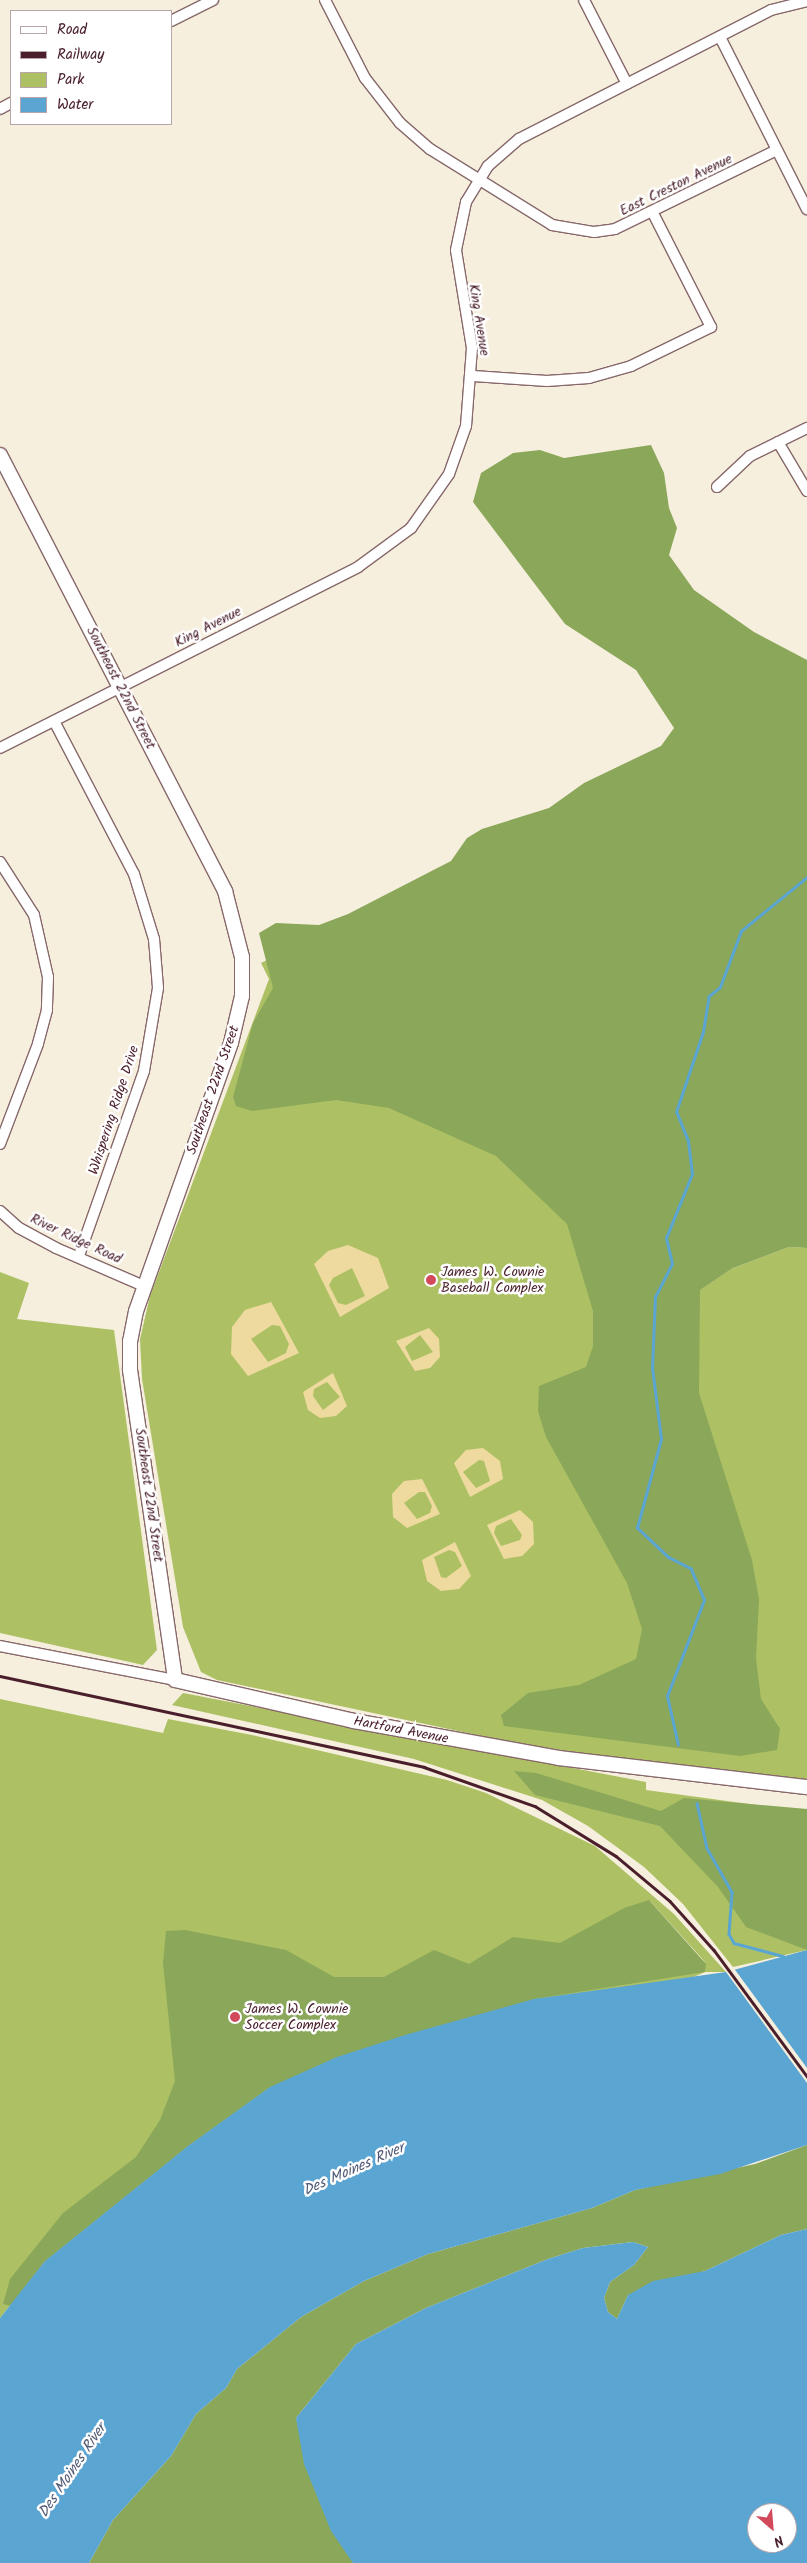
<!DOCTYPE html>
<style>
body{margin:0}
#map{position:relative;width:807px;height:2563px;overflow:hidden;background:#f7efde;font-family:Kalam,sans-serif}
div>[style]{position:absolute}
.green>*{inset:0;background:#adc164}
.forest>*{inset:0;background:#8aa75a}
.sand>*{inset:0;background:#eeda9e}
.water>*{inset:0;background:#5aa5d2}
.pier>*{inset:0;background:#f7efde}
.stream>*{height:2.5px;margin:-1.25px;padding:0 1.25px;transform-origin:1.25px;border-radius:1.25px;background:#5aa5d2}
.roads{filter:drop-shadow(1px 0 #87686a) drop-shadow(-1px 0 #87686a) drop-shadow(0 1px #87686a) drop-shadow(0 -1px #87686a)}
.minor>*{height:10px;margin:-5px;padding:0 5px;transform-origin:5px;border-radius:5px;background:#fff}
.tertiary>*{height:14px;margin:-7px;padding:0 7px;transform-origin:7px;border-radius:7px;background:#fff}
.rail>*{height:2.5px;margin:-1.25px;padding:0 1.25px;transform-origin:1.25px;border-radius:1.25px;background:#4a1f2b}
.dots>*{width:14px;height:14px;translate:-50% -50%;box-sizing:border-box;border:2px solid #fff;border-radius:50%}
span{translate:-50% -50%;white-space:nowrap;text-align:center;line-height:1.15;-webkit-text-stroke:5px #fff;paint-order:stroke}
.street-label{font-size:14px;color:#4a1f2b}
.poi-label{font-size:14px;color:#4a1f2b}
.left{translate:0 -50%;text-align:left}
.water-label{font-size:15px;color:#515b76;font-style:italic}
.legend{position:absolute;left:10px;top:10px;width:162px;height:115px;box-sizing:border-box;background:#fff;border:1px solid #b7a5aa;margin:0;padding:6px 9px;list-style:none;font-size:15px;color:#4a1f2b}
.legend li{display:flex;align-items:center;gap:10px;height:25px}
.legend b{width:25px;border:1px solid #b7a5aa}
.north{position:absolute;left:747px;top:2503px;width:50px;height:50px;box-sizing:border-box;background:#fff;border:1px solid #b7a5aa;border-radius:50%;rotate:153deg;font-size:14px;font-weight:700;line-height:20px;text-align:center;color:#4a1f2b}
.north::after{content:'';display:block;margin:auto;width:18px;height:22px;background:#d1495b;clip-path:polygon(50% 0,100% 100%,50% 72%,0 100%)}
</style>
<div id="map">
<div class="green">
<div style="clip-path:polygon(635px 774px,711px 1269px,701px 1289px,733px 1268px,789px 1247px,807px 1248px,807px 1779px,673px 1767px,515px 1743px,217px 1680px,201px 1672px,183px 1627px,142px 1379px,140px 1339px,150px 1296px,269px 979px,261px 963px)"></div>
<div style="clip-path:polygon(0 1272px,29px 1283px,17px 1319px,114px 1330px,157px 1650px,143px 1665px,0 1633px)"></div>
<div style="clip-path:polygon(183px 1693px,646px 1782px,646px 1790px,807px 1812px,807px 1950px,733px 1967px,683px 1904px,644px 1867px,588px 1826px,542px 1800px,414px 1759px,172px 1705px)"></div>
<div style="clip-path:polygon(evenodd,0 1699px,163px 1733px,168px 1719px,252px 1735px,447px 1780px,486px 1793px,595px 1846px,674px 1914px,726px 1972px,705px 1972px,45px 2261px,0 2318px,0 1699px,650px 1901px,706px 1963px,640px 1904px,650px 1901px)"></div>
</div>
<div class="forest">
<div style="clip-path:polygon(651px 445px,664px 473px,669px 508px,677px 528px,669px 555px,694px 590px,754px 632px,807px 660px,807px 1248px,789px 1247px,733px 1268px,700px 1290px,699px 1393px,752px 1560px,759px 1599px,756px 1658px,761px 1699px,780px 1729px,777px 1750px,740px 1756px,504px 1726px,501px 1715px,528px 1693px,579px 1685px,636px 1659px,642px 1629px,627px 1583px,546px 1437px,538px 1411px,539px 1386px,586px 1367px,593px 1346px,593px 1311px,567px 1224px,496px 1156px,389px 1108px,336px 1100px,252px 1111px,236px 1106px,233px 1097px,253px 1023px,273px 988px,259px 933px,276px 923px,319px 925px,348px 914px,451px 861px,467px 838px,482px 829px,549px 808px,584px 783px,661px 746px,674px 728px,636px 670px,565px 624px,473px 502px,481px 473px,513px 453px,540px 450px,564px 458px)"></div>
<div style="clip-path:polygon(514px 1771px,536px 1773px,661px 1811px,684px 1798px,807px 1809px,807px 1950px,746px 1927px,718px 1887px,660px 1826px,535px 1795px)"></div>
<div style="clip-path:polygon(649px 1900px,706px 1964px,705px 1972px,534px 1999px,270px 2087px,188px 2146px,45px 2261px,11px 2306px,3px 2304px,10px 2279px,63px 2213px,136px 2157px,160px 2120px,175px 2081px,163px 1963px,166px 1931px,185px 1930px,286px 1950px,334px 1977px,384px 1977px,434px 1950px,469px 1964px,513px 1937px,560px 1943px,624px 1908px)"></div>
<div style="clip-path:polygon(807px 2145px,807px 2229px,781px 2235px,705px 2271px,628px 2295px,617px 2319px,608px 2312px,604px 2298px,610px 2282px,634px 2265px,648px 2247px,633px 2242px,583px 2248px,548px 2259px,426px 2308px,356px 2344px,296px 2418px,353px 2563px,89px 2563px,113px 2520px,171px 2456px,196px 2414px,226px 2388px,237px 2369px,301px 2317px,364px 2281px,428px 2254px,592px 2208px,635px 2190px,755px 2164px)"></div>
</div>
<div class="sand">
<div style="clip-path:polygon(evenodd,348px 1245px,378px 1258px,389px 1288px,340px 1317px,314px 1264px,328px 1251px,348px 1245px,352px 1268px,365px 1296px,346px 1305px,338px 1303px,329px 1285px,333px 1278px,352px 1268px)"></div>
<div style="clip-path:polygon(evenodd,271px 1302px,299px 1353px,248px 1376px,231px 1354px,232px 1327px,245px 1310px,271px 1302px,272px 1325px,280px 1326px,289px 1344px,286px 1353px,268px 1362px,251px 1339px,272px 1325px)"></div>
<div style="clip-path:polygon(evenodd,429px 1328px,439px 1339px,440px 1357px,430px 1368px,415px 1371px,396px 1341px,429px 1328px,420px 1335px,433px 1352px,412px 1361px,405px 1347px,420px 1335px)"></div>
<div style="clip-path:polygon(evenodd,333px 1373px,347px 1406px,336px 1416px,320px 1418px,308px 1410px,303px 1392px,333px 1373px,327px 1382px,340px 1397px,323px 1410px,313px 1396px,314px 1389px,327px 1382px)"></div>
<div style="clip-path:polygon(evenodd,483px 1448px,500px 1461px,503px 1479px,470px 1497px,454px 1463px,466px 1450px,483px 1448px,479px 1460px,484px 1461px,490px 1481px,476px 1488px,463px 1472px,479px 1460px)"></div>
<div style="clip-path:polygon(evenodd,422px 1479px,440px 1514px,407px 1528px,393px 1517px,392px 1494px,404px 1481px,422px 1479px,419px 1492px,425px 1492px,432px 1506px,430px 1513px,417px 1519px,404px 1503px,419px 1492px)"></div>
<div style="clip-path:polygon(evenodd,520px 1510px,533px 1522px,534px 1544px,522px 1556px,504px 1559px,487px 1525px,520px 1510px,511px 1519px,522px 1535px,520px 1540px,501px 1546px,494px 1533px,496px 1526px,511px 1519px)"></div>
<div style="clip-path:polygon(evenodd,455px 1542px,471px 1576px,459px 1589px,441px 1591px,427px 1581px,422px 1560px,455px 1542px,449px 1550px,455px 1552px,462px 1566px,446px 1578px,441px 1577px,434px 1557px,449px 1550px)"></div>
</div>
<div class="water">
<div style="clip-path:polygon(807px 1950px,807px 2145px,720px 2174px,635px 2190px,592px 2208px,428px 2254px,364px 2281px,301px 2317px,237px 2369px,226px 2388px,196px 2414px,171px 2456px,113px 2520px,89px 2563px,0 2563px,0 2318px,45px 2261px,188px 2146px,270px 2087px,337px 2057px,405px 2035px,534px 1999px,726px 1972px)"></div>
<div style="clip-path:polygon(evenodd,807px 2229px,807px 2563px,353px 2563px,331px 2531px,304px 2464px,296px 2418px,356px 2344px,426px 2308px,548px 2259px,583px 2248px,633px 2242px,648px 2247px,634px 2265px,610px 2282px,604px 2298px,608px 2312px,617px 2319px,628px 2295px,653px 2281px,705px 2271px,781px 2235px,807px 2229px,757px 2513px,787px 2513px,787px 2543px,757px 2543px,757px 2513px)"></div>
</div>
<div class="pier">
<div style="clip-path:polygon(733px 1967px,807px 2068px,807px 2083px,726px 1972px)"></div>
</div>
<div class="stream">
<div style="left:678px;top:1745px;width:50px;rotate:-102.7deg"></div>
<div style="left:667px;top:1696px;width:103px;rotate:-68.9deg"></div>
<div style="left:704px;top:1600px;width:34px;rotate:-113deg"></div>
<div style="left:691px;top:1569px;width:25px;rotate:-153deg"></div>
<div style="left:669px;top:1558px;width:44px;rotate:-136.8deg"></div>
<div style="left:637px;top:1528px;width:92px;rotate:-74.9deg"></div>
<div style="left:661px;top:1439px;width:72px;rotate:-97.2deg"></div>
<div style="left:652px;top:1368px;width:71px;rotate:-87.6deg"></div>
<div style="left:655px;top:1297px;width:37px;rotate:-63deg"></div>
<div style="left:672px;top:1264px;width:27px;rotate:-103deg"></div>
<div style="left:666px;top:1238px;width:69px;rotate:-67.9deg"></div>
<div style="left:692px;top:1174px;width:33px;rotate:-97deg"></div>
<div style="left:688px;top:1141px;width:31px;rotate:-112deg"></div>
<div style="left:676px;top:1112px;width:84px;rotate:-71.4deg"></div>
<div style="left:703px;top:1032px;width:36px;rotate:-81deg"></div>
<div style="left:709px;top:996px;width:14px;rotate:-39deg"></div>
<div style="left:720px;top:987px;width:60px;rotate:-69.4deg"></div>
<div style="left:741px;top:931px;width:85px;rotate:-39.3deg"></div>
<div style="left:697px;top:1803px;width:46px;rotate:77.5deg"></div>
<div style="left:707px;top:1848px;width:51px;rotate:60.4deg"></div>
<div style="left:732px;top:1892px;width:42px;rotate:94.1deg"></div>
<div style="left:729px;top:1934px;width:10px;rotate:61deg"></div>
<div style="left:734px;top:1943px;width:51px;rotate:14.9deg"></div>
</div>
<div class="roads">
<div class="minor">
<div style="left:325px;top:0;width:88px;rotate:62.9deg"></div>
<div style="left:365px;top:78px;width:57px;rotate:52.1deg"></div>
<div style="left:400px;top:123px;width:40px;rotate:41deg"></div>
<div style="left:430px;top:149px;width:144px;rotate:31.9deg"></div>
<div style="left:552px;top:225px;width:43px;rotate:9.5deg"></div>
<div style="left:594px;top:232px;width:21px;rotate:-8deg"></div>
<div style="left:615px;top:229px;width:180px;rotate:-26deg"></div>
<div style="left:584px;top:0;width:94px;rotate:62.9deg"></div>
<div style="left:171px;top:21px;width:47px;rotate:-26.6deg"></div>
<div style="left:720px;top:37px;width:193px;rotate:63.2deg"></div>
<div style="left:0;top:109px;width:13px;rotate:-29deg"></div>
<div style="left:473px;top:376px;width:74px;rotate:3.9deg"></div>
<div style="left:547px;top:381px;width:42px;rotate:-4.1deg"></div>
<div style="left:589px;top:378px;width:44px;rotate:-15.9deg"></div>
<div style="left:631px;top:366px;width:89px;rotate:-26deg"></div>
<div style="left:711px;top:327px;width:128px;rotate:-117deg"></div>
<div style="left:778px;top:442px;width:57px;rotate:59.4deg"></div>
<div style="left:717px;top:487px;width:45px;rotate:-43.2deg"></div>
<div style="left:750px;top:456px;width:64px;rotate:-26.2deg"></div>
<div style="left:54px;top:721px;width:173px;rotate:62.4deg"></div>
<div style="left:134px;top:874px;width:68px;rotate:72.9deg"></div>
<div style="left:154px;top:939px;width:49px;rotate:85.3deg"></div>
<div style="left:158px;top:988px;width:84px;rotate:99.6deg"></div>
<div style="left:144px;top:1071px;width:196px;rotate:109.4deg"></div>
<div style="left:0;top:748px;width:401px;rotate:-26.8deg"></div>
<div style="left:358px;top:567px;width:66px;rotate:-36.3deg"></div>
<div style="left:411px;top:528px;width:66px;rotate:-54.9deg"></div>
<div style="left:449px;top:474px;width:51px;rotate:-70.5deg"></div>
<div style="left:466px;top:426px;width:78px;rotate:-85.6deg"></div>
<div style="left:472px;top:348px;width:99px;rotate:-99.3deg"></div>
<div style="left:456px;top:250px;width:49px;rotate:-78.2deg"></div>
<div style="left:466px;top:202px;width:42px;rotate:-58.6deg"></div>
<div style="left:488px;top:166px;width:41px;rotate:-41.1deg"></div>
<div style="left:519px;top:139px;width:283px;rotate:-27.1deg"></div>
<div style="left:771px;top:10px;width:37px;rotate:-14deg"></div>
<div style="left:0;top:862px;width:63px;rotate:57.3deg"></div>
<div style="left:34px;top:915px;width:64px;rotate:77.3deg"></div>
<div style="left:48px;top:977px;width:33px;rotate:92deg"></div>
<div style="left:47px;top:1010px;width:35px;rotate:105deg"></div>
<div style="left:38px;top:1044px;width:107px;rotate:110.8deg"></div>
<div style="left:0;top:1211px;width:25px;rotate:42deg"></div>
<div style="left:19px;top:1228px;width:42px;rotate:28.4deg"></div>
<div style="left:56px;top:1248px;width:96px;rotate:23.4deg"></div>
<div style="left:0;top:1646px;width:178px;rotate:11deg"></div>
</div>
<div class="tertiary">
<div style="left:0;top:455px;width:491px;rotate:62.7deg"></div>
<div style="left:225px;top:891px;width:68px;rotate:75.6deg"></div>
<div style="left:242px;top:957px;width:39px;rotate:90deg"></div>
<div style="left:242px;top:996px;width:48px;rotate:103.2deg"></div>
<div style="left:231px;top:1043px;width:284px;rotate:109.5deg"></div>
<div style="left:136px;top:1311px;width:31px;rotate:101deg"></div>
<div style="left:130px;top:1341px;width:29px;rotate:90deg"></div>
<div style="left:130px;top:1370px;width:313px;rotate:81.7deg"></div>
<div style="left:175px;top:1680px;width:184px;rotate:12.9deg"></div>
<div style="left:354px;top:1721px;width:208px;rotate:10.2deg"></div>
<div style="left:559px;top:1758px;width:250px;rotate:6.7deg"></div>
</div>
</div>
<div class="rail">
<div style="left:0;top:1676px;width:434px;rotate:12.1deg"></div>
<div style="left:424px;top:1767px;width:118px;rotate:19.4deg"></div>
<div style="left:535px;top:1806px;width:95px;rotate:31.7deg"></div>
<div style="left:616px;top:1856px;width:70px;rotate:39.8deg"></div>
<div style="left:670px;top:1901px;width:66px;rotate:48.1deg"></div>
<div style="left:714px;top:1950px;width:157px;rotate:53.6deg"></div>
</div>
<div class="dots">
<div style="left:431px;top:1280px;background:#d1495b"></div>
<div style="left:235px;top:2017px;background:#d1495b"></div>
</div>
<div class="street-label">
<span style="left:676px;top:185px;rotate:-26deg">East Creston Avenue</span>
<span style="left:479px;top:320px;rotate:81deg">King Avenue</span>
<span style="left:208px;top:627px;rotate:-27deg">King Avenue</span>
<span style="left:121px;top:688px;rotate:63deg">Southeast 22nd Street</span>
<span style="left:213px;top:1090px;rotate:-71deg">Southeast 22nd Street</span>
<span style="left:114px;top:1110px;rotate:-72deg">Whispering Ridge Drive</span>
<span style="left:76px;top:1239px;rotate:25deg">River Ridge Road</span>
<span style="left:149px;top:1495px;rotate:82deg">Southeast 22nd Street</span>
<span style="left:401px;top:1730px;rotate:11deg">Hartford Avenue</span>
</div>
<div class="poi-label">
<span class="left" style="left:441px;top:1280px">James W. Cownie<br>Baseball Complex</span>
<span class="left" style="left:245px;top:2017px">James W. Cownie<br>Soccer Complex</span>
</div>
<div class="water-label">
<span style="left:354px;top:2170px;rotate:-24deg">Des Moines River</span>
<span style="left:73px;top:2471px;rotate:-56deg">Des Moines River</span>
</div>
<ul class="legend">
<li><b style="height:6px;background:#fff"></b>Road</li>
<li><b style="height:6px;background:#4a1f2b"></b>Railway</li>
<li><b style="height:14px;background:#adc164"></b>Park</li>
<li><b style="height:14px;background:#5aa5d2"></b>Water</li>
</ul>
<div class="north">N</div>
</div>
